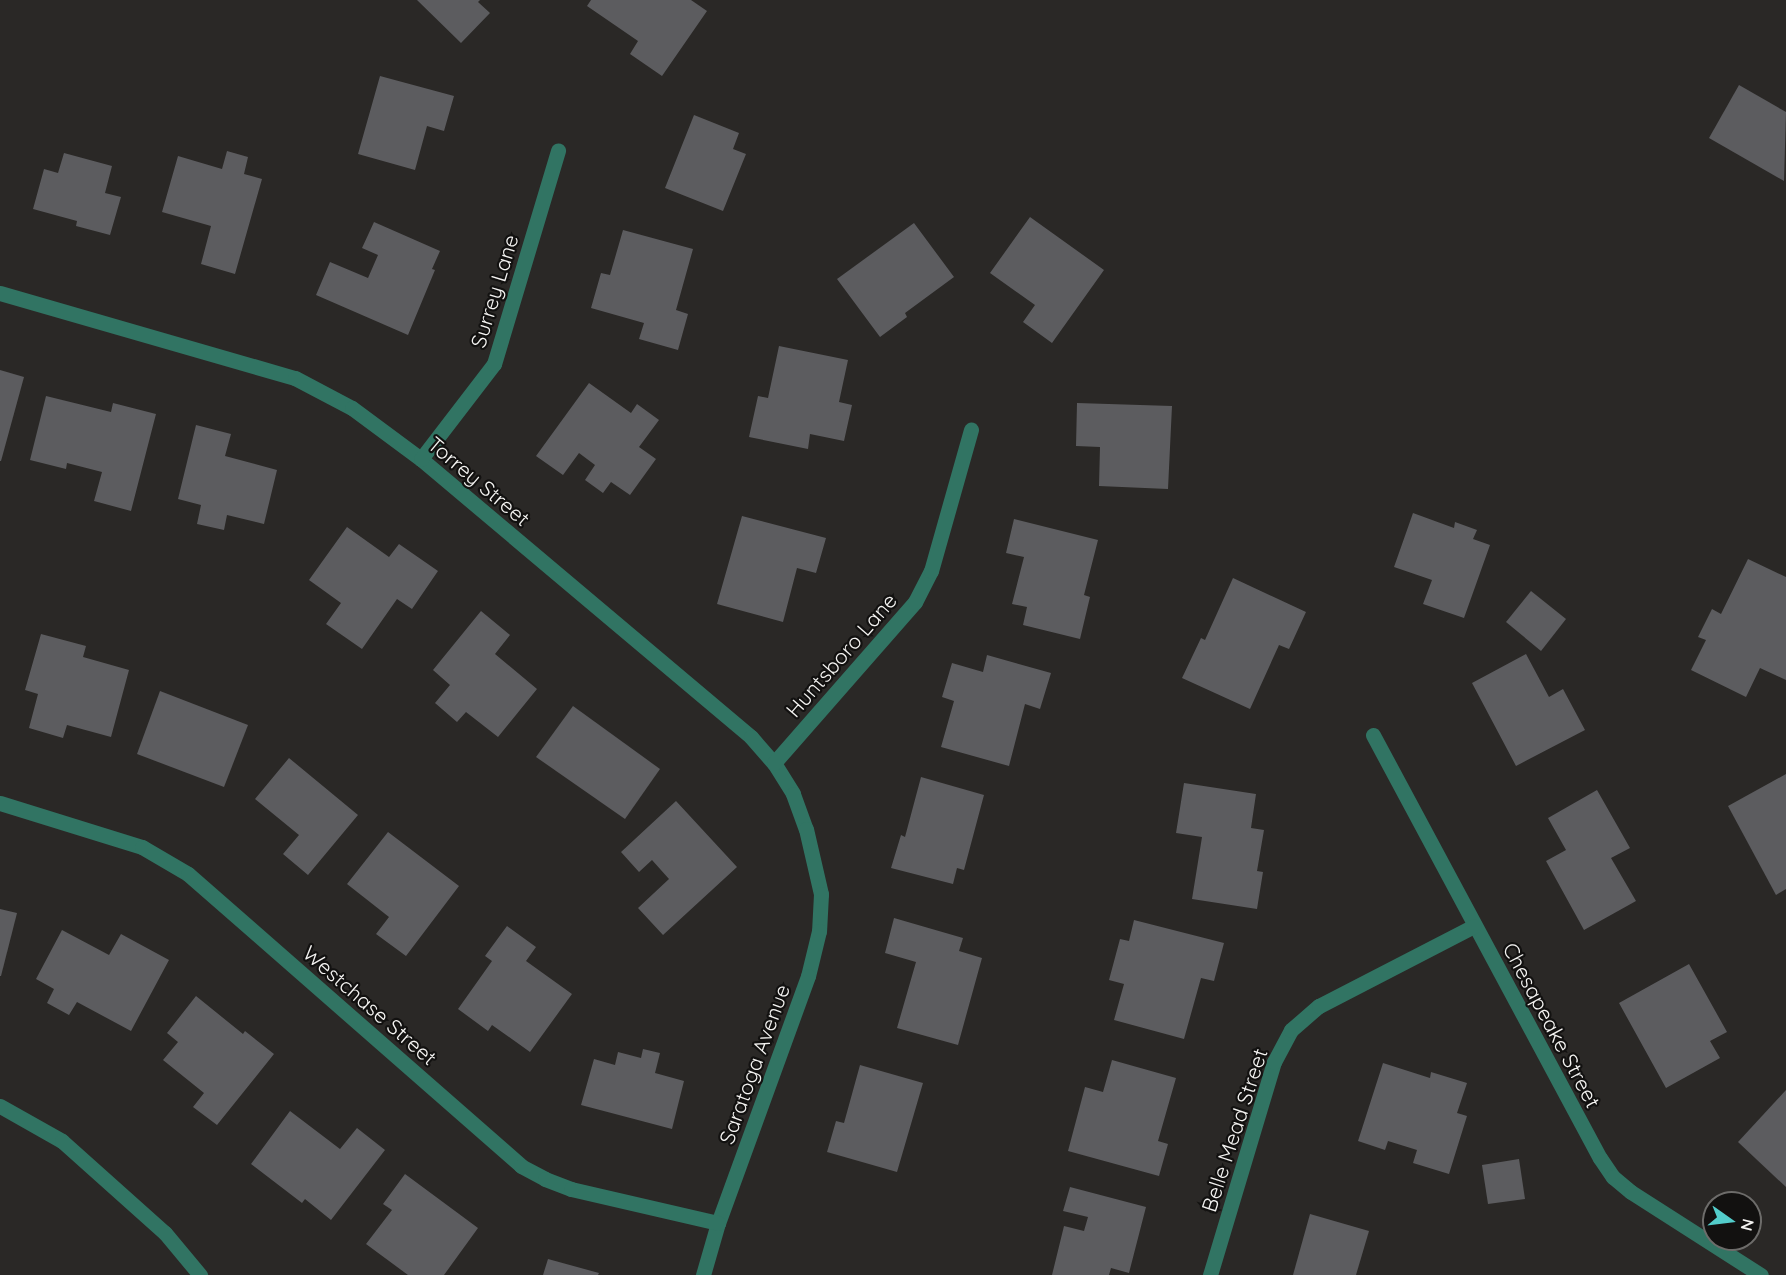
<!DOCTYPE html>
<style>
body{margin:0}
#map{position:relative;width:1786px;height:1275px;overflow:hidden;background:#2a2826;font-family:Quicksand,sans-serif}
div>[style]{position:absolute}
.building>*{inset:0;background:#5c5c5f}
.minor>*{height:15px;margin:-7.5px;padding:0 7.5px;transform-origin:7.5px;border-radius:7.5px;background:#317463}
span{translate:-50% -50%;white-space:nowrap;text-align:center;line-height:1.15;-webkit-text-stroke:4.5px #121110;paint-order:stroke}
.street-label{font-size:21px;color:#f5f4f2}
.north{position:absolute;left:1702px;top:1191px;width:60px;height:60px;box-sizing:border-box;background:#121110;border:2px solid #6d6c6a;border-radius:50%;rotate:104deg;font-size:16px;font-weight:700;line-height:24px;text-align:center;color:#f5f4f2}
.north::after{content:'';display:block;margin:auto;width:21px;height:27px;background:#53cdcb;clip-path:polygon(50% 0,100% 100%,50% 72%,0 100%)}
</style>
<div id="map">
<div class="building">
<div style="clip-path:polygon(417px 0,480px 0,478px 2px,490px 13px,461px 43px)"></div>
<div style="clip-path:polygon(591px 0,691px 0,707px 11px,662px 76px,630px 54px,638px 41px,587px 6px)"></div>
<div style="clip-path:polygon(380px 76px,454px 96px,444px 131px,427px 126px,415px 170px,358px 154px)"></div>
<div style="clip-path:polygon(1739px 85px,1786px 112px,1784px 181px,1709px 138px)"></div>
<div style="clip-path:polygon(694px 115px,739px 133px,733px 149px,746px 154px,723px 211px,665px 188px)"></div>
<div style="clip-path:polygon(227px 151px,248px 157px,244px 174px,262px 179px,235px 274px,201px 264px,211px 226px,162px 212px,178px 156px,222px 169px)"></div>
<div style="clip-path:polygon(64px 153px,112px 166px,105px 193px,121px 197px,110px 235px,76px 226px,77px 221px,33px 209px,44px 169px,58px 173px)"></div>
<div style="clip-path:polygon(1030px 217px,1104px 270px,1052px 343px,1023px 322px,1035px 305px,990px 273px)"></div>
<div style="clip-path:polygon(374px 222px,440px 251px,432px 269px,435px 270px,408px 335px,316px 295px,330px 262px,368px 278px,378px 255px,362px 248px)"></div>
<div style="clip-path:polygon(914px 223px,954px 277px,905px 313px,907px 317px,880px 337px,837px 279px)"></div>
<div style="clip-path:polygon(623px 230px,693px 249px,676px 310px,688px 314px,678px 350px,639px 339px,644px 323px,591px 308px,601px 273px,610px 275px)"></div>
<div style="clip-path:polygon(779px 346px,848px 360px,839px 402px,852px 405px,844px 441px,810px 434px,808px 449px,749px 437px,758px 396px,768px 398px)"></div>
<div style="clip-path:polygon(0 370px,24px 377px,1px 461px,0 461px)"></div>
<div style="clip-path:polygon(589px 383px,631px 413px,637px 404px,659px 420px,639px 447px,656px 459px,630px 495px,611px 482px,603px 493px,585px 480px,595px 465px,579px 453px,563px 475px,536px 456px)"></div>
<div style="clip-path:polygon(46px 396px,111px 412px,113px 403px,156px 414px,131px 511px,94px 501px,102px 472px,67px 463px,66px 469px,30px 460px)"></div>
<div style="clip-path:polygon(1077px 403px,1172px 406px,1168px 489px,1099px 486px,1100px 447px,1076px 446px)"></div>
<div style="clip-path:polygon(196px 425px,231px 434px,225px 456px,277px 470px,264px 524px,227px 515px,224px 530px,197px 524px,201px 505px,178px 499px)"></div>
<div style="clip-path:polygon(1413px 513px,1454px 528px,1455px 522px,1477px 530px,1473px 539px,1490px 545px,1464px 618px,1423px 604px,1432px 580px,1394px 567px)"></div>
<div style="clip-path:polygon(742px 516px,826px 538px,816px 573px,797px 568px,783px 622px,717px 604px)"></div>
<div style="clip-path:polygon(1014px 519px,1098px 540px,1084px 595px,1090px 597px,1080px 639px,1023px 625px,1027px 607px,1012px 604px,1024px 557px,1006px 553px)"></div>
<div style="clip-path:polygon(347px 527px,389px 557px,399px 544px,438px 571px,412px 609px,397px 599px,362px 649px,326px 624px,341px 603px,309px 580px)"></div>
<div style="clip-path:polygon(1748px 559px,1786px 577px,1786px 680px,1760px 668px,1746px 697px,1691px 670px,1706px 640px,1698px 637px,1712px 609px,1721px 614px)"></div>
<div style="clip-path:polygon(1233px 578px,1306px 612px,1289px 649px,1279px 645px,1250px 709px,1182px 678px,1201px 638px,1205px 640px)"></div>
<div style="clip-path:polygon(1531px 591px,1566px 619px,1541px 651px,1506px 622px)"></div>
<div style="clip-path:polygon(481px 611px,510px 635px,495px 654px,537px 689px,498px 737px,466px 712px,457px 722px,435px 703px,450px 685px,433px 670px)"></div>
<div style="clip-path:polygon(41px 634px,86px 646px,83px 657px,129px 670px,111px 737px,67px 725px,63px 738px,29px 728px,38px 694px,25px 690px)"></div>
<div style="clip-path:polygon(1526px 654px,1549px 697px,1563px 689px,1585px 730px,1516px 766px,1472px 683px)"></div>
<div style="clip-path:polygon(987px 655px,1051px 673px,1040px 709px,1025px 704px,1009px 766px,941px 747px,954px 701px,942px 697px,952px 663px,983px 672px)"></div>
<div style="clip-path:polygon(160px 691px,248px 725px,224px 787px,137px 754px)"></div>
<div style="clip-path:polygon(573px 706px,660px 769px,625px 819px,536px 757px)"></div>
<div style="clip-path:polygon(289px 758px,358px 815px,308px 875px,283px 854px,299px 835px,255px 799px)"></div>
<div style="clip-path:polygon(1786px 774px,1786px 889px,1776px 895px,1728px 806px)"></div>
<div style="clip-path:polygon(921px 777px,984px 795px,964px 870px,957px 868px,953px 884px,891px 868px,901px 835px,905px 837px)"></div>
<div style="clip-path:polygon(1184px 783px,1256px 794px,1251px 828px,1264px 830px,1257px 871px,1263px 872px,1257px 909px,1192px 899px,1202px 837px,1176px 833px)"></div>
<div style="clip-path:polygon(1597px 790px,1630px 848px,1611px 858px,1636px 901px,1584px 930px,1546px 861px,1566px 850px,1548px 818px)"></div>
<div style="clip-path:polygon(676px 801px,737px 867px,663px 935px,638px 908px,669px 879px,652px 860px,639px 872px,621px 852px)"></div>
<div style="clip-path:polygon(388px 832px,459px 886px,406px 956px,376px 934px,389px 917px,347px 884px)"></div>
<div style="clip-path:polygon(0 909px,17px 913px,1px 976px,0 976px)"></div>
<div style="clip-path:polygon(894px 918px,963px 938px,959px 951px,982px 958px,958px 1045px,897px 1028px,916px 962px,885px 953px)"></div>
<div style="clip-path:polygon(1134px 920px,1224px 943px,1214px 981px,1201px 978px,1184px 1039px,1114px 1020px,1124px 984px,1109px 980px,1120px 939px,1129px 941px)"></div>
<div style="clip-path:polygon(507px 926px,536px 947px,526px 961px,572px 994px,530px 1052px,492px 1025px,488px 1031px,458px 1009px,492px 961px,485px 956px)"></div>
<div style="clip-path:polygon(62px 930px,109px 955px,121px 934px,169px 960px,131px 1031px,77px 1002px,69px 1015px,47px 1003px,54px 989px,36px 979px)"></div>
<div style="clip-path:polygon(1689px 964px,1727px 1032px,1710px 1041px,1720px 1058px,1666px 1088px,1619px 1003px)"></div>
<div style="clip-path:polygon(196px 996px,243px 1034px,245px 1031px,274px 1054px,217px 1125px,193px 1107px,204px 1093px,163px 1060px,178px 1042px,167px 1033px)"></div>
<div style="clip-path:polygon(643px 1049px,660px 1053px,655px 1073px,684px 1081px,672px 1129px,581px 1105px,594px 1059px,615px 1065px,618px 1052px,641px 1058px)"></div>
<div style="clip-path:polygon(1112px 1060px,1176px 1078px,1158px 1141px,1168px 1144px,1159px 1176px,1068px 1151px,1085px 1087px,1103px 1092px)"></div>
<div style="clip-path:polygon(1383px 1063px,1430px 1078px,1431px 1072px,1467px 1083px,1457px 1113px,1467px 1116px,1449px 1174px,1413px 1163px,1417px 1150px,1388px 1141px,1385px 1150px,1358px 1141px)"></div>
<div style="clip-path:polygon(860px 1065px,923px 1083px,897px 1172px,827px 1152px,836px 1121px,844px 1123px)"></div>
<div style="clip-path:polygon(1786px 1090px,1786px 1187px,1738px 1142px)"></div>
<div style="clip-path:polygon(290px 1111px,340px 1149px,357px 1128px,385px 1150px,331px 1220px,305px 1199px,302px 1203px,251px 1164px)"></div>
<div style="clip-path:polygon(1519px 1159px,1525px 1199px,1488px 1204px,1482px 1165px)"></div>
<div style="clip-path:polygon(405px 1174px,478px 1228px,444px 1275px,408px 1275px,366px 1244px,392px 1210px,383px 1204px)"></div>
<div style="clip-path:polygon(1070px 1187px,1146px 1207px,1129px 1273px,1111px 1268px,1109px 1275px,1052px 1275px,1064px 1226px,1084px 1231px,1088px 1217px,1063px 1211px)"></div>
<div style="clip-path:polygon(1310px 1214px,1369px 1231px,1356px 1275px,1293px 1275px)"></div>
<div style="clip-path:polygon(548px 1259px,599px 1273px,598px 1275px,543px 1275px)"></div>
</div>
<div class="minor">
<div style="left:0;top:293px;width:307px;rotate:16.1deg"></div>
<div style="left:295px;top:378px;width:64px;rotate:27.8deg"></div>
<div style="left:352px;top:408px;width:86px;rotate:36.5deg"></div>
<div style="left:421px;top:459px;width:431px;rotate:40.1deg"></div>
<div style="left:751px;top:737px;width:35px;rotate:49deg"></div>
<div style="left:774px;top:763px;width:36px;rotate:58deg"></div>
<div style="left:793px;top:794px;width:37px;rotate:70deg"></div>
<div style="left:806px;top:829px;width:67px;rotate:77deg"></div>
<div style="left:821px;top:894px;width:37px;rotate:93deg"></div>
<div style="left:819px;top:931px;width:46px;rotate:103.7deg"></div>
<div style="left:808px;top:976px;width:263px;rotate:110deg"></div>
<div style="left:718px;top:1223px;width:54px;rotate:106.1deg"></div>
<div style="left:421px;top:459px;width:120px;rotate:-52.5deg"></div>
<div style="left:494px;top:364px;width:223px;rotate:-73.3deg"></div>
<div style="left:1373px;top:735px;width:480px;rotate:61.8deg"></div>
<div style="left:1600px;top:1158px;width:23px;rotate:56deg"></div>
<div style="left:1613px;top:1177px;width:23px;rotate:40deg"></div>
<div style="left:1631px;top:1192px;width:154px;rotate:32.6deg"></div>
<div style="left:774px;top:763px;width:214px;rotate:-48.8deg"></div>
<div style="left:915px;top:602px;width:35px;rotate:-63deg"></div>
<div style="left:931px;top:571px;width:147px;rotate:-74.2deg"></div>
<div style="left:0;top:803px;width:149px;rotate:17.2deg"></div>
<div style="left:142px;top:847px;width:53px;rotate:30.4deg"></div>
<div style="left:188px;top:874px;width:443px;rotate:41.2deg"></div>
<div style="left:521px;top:1166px;width:27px;rotate:28deg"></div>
<div style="left:545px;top:1179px;width:28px;rotate:21deg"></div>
<div style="left:571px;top:1189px;width:151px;rotate:13deg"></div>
<div style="left:0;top:1106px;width:71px;rotate:29.4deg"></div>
<div style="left:62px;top:1141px;width:138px;rotate:41.8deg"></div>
<div style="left:165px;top:1233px;width:55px;rotate:50.2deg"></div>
<div style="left:1210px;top:1275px;width:222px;rotate:-73.3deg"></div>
<div style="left:1274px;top:1062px;width:36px;rotate:-62deg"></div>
<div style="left:1291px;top:1030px;width:37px;rotate:-41deg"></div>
<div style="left:1319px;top:1006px;width:174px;rotate:-27.3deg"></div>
</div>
<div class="street-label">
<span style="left:494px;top:291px;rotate:-73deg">Surrey Lane</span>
<span style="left:479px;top:481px;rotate:40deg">Torrey Street</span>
<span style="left:841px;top:655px;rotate:-49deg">Huntsboro Lane</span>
<span style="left:370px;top:1005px;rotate:41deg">Westchase Street</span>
<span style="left:1552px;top:1025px;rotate:62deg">Chesapeake Street</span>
<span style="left:754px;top:1064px;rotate:-70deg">Saratoga Avenue</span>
<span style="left:1234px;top:1130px;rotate:-72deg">Belle Mead Street</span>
</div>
<div class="north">N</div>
</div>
